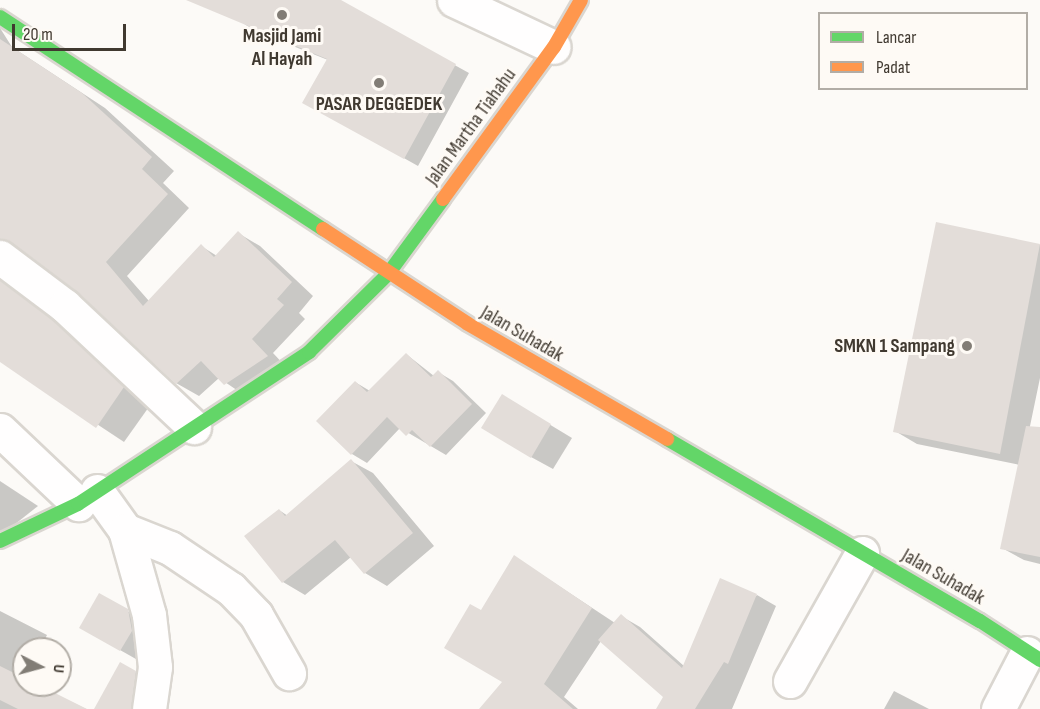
<!DOCTYPE html>
<style>
body{margin:0}
#map{position:relative;width:1040px;height:709px;overflow:hidden;background:#fcfaf7;font-family:"Sofia Sans Condensed",sans-serif}
div>[style]{position:absolute}
.shadow>*{inset:0;background:#0003}
.building>*{inset:0;background:#e3ddd9}
.roads{filter:drop-shadow(2px 0 #dad6d0) drop-shadow(-2px 0 #dad6d0) drop-shadow(0 2px #dad6d0) drop-shadow(0 -2px #dad6d0)}
.street>*{height:33px;margin:-16.5px;padding:0 16.5px;transform-origin:16.5px;border-radius:16.5px;background:#fffefe}
.fast>*{height:14px;margin:-7px;padding:0 7px;transform-origin:7px;border-radius:7px;background:#63d668}
.slow>*{height:14px;margin:-7px;padding:0 7px;transform-origin:7px;border-radius:7px;background:#ff974d}
.dots>*{width:16px;height:16px;translate:-50% -50%;box-sizing:border-box;border:3px solid #fefaf5;border-radius:50%}
span{translate:-50% -50%;white-space:nowrap;text-align:center;line-height:1.15;-webkit-text-stroke:6px #fefaf5;paint-order:stroke}
.poi-label{font-size:20px;color:#403930;font-weight:700}
.right{translate:-100% -50%;text-align:right}
.street-label{font-size:20px;color:#403930}
.legend{position:absolute;left:818px;top:12px;width:210px;height:78px;box-sizing:border-box;background:#fefaf5;border:2px solid #b2ada6;margin:0;padding:8px 10px;list-style:none;font-size:18px;color:#403930}
.legend li{display:flex;align-items:center;gap:12px;height:30px}
.legend b{width:30px;border:2px solid #b2ada6}
.north{position:absolute;left:12px;top:637px;width:60px;height:60px;box-sizing:border-box;background:#fefaf5;border:2px solid #b2ada6;border-radius:50%;rotate:96deg;font-size:16px;font-weight:700;line-height:24px;text-align:center;color:#403930}
.north::after{content:'';display:block;margin:auto;width:21px;height:27px;background:#827d76;clip-path:polygon(50% 0,100% 100%,50% 72%,0 100%)}
.scale{position:absolute;left:12px;top:24px;width:114px;height:27px;box-sizing:border-box;border:3px solid #403930;border-top:0;padding-left:8px;font-size:18px;line-height:21px;white-space:nowrap;color:#403930;-webkit-text-stroke:4px #fefaf5;paint-order:stroke}
</style>
<div id="map">
<div class="shadow">
<div style="clip-path:polygon(208px 0,326px 0,355px 10px,469px 73px,418px 166px,304px 102px,328px 60px,255px 31px)"></div>
<div style="clip-path:polygon(0 28px,12px 47px,105px 108px,174px 171px,163px 183px,189px 208px,127px 276px,149px 301px,201px 246px,217px 256px,238px 233px,260px 246px,313px 296px,299px 313px,305px 319px,273px 353px,289px 370px,247px 397px,219px 378px,199px 396px,176px 383px,79px 291px,29px 253px,15px 252px,0 265px)"></div>
<div style="clip-path:polygon(937px 224px,1040px 245px,1040px 378px,1024px 455px,1040px 459px,1040px 564px,1024px 560px,1002px 548px,1020px 465px,917px 444px,895px 431px)"></div>
<div style="clip-path:polygon(0 277px,81px 338px,151px 404px,124px 442px,0 360px)"></div>
<div style="clip-path:polygon(406px 354px,434px 376px,438px 372px,453px 381px,486px 413px,446px 455px,400px 428px,367px 463px,352px 454px,318px 421px,355px 382px,370px 391px)"></div>
<div style="clip-path:polygon(524px 409px,572px 438px,553px 469px,531px 457px)"></div>
<div style="clip-path:polygon(351px 461px,373px 473px,434px 546px,387px 586px,365px 573px,351px 557px,305px 595px,283px 582px,246px 537px,279px 510px,288px 516px)"></div>
<div style="clip-path:polygon(0 481px,38px 506px,0 536px)"></div>
<div style="clip-path:polygon(515px 557px,615px 623px,621px 616px,640px 627px,684px 666px,757px 595px,776px 606px,732px 709px,658px 709px,665px 697px,601px 641px,564px 697px,578px 709px,481px 709px,504px 682px,482px 612px)"></div>
<div style="clip-path:polygon(99px 595px,150px 624px,143px 663px,81px 628px)"></div>
<div style="clip-path:polygon(0 611px,47px 635px,40px 649px,24px 649px,24px 685px,36px 685px,86px 709px,0 709px)"></div>
<div style="clip-path:polygon(121px 664px,156px 684px,153px 709px,96px 709px)"></div>
<div style="clip-path:polygon(894px 691px,929px 709px,884px 709px)"></div>
</div>
<div class="building">
<div style="clip-path:polygon(186px 0,341px 0,456px 64px,404px 159px,302px 103px,327px 59px)"></div>
<div style="clip-path:polygon(0 39px,82px 93px,152px 157px,142px 169px,168px 194px,106px 262px,143px 306px,201px 244px,214px 257px,238px 231px,292px 282px,277px 299px,284px 305px,252px 339px,268px 356px,224px 385px,201px 361px,176px 384px,76px 291px,11px 242px,0 239px)"></div>
<div style="clip-path:polygon(936px 222px,1040px 244px,1000px 454px,893px 432px)"></div>
<div style="clip-path:polygon(0 280px,53px 320px,124px 387px,96px 428px,0 362px)"></div>
<div style="clip-path:polygon(406px 353px,431px 377px,438px 370px,472px 404px,430px 447px,412px 430px,406px 436px,387px 417px,351px 455px,316px 421px,355px 381px,367px 392px)"></div>
<div style="clip-path:polygon(502px 394px,551px 424px,531px 458px,481px 428px)"></div>
<div style="clip-path:polygon(1026px 426px,1040px 427px,1040px 557px,1000px 549px)"></div>
<div style="clip-path:polygon(351px 459px,413px 533px,364px 574px,335px 540px,282px 583px,244px 536px,279px 509px,285px 516px)"></div>
<div style="clip-path:polygon(514px 555px,592px 608px,544px 684px,573px 709px,479px 709px,502px 682px,444px 648px,470px 604px,481px 610px)"></div>
<div style="clip-path:polygon(720px 578px,757px 594px,728px 664px,724px 662px,695px 709px,656px 709px,663px 697px,598px 640px,621px 614px,682px 668px)"></div>
<div style="clip-path:polygon(99px 593px,128px 609px,132px 631px,120px 651px,79px 628px)"></div>
<div style="clip-path:polygon(120px 662px,136px 671px,131px 709px,94px 709px)"></div>
<div style="clip-path:polygon(0 666px,24px 678px,24px 685px,39px 685px,87px 709px,18px 709px,0 700px)"></div>
</div>
<div class="roads">
<div class="street">
<div style="left:454px;top:0;width:110px;rotate:25.2deg"></div>
<div style="left:0;top:257px;width:81px;rotate:37deg"></div>
<div style="left:65px;top:306px;width:177px;rotate:43.2deg"></div>
<div style="left:0;top:430px;width:108px;rotate:43.5deg"></div>
<div style="left:97px;top:491px;width:48px;rotate:54.3deg"></div>
<div style="left:125px;top:530px;width:88px;rotate:74.2deg"></div>
<div style="left:149px;top:615px;width:52px;rotate:83.4deg"></div>
<div style="left:155px;top:667px;width:42px;rotate:98.1deg"></div>
<div style="left:125px;top:530px;width:48px;rotate:21.8deg"></div>
<div style="left:170px;top:548px;width:73px;rotate:33.9deg"></div>
<div style="left:231px;top:589px;width:36px;rotate:46deg"></div>
<div style="left:256px;top:615px;width:67px;rotate:60.4deg"></div>
<div style="left:790px;top:681px;width:147px;rotate:-60.6deg"></div>
<div style="left:998px;top:709px;width:63px;rotate:-62.6deg"></div>
</div>
<div class="fast">
<div style="left:0;top:17px;width:386px;rotate:33.3deg"></div>
<div style="left:667px;top:439px;width:362px;rotate:30.2deg"></div>
<div style="left:980px;top:621px;width:72px;rotate:33deg"></div>
<div style="left:0;top:541px;width:86px;rotate:-25.4deg"></div>
<div style="left:78px;top:504px;width:277px;rotate:-33.3deg"></div>
<div style="left:309px;top:352px;width:111px;rotate:-44.6deg"></div>
<div style="left:388px;top:274px;width:93px;rotate:-53.7deg"></div>
</div>
<div class="slow">
<div style="left:443px;top:199px;width:188px;rotate:-53.9deg"></div>
<div style="left:554px;top:47px;width:54px;rotate:-60.1deg"></div>
<div style="left:323px;top:229px;width:173px;rotate:33.2deg"></div>
<div style="left:468px;top:324px;width:230px;rotate:30deg"></div>
</div>
</div>
<div class="dots">
<div style="left:282px;top:15px;background:#827d76"></div>
<div style="left:379px;top:83px;background:#827d76"></div>
<div style="left:967px;top:346px;background:#827d76"></div>
</div>
<div class="poi-label">
<span style="left:282px;top:48px">Masjid Jami<br>Al Hayah</span>
<span style="left:379px;top:104px">PASAR DEGGEDEK</span>
<span class="right" style="left:955px;top:346px">SMKN 1 Sampang</span>
</div>
<div class="street-label">
<span style="left:471px;top:127px;rotate:-54deg">Jalan Martha Tiahahu</span>
<span style="left:522px;top:334px;rotate:30deg">Jalan Suhadak</span>
<span style="left:943px;top:577px;rotate:30deg">Jalan Suhadak</span>
</div>
<ul class="legend">
<li><b style="height:8px;background:#63d668"></b>Lancar</li>
<li><b style="height:8px;background:#ff974d"></b>Padat</li>
</ul>
<div class="north">U</div>
<div class="scale">20 m</div>
</div>
